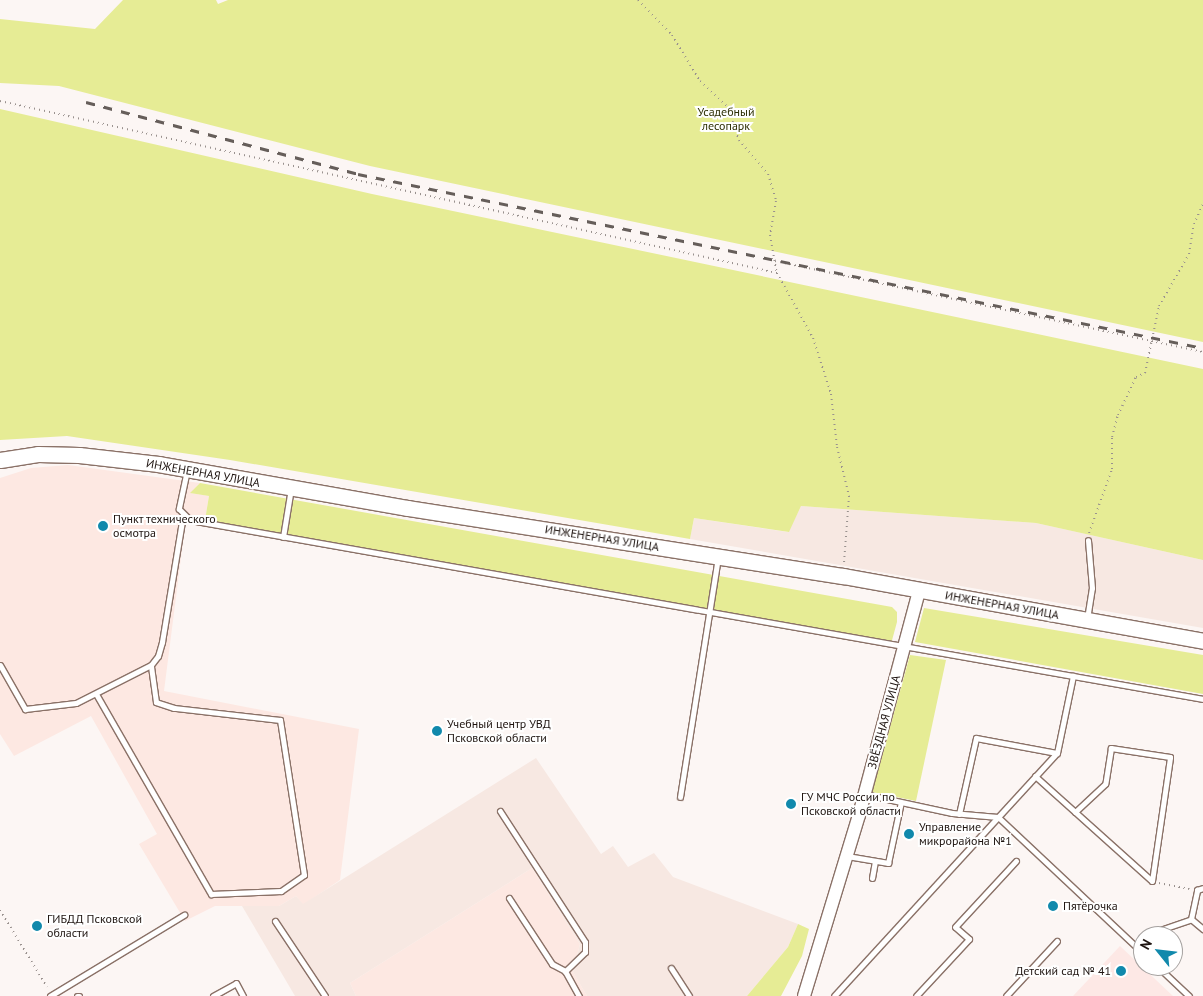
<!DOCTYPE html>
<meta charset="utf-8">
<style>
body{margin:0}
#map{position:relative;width:1203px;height:996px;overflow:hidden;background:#fcf6f4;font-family:"PT Sans",sans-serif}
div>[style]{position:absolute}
.commercial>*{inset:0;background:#fde8e2}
.built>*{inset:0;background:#f7e8e2}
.education>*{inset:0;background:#fde8e5}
.green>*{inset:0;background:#e6ec95}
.path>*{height:2px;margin-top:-1px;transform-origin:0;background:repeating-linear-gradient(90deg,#99918e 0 1px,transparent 0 5px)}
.roads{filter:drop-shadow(1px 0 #8a7167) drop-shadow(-1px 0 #8a7167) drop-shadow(0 1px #8a7167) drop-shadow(0 -1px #8a7167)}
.service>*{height:5px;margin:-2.5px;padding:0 2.5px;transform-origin:2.5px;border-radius:2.5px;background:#fff}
.tertiary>*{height:12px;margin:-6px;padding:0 6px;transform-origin:6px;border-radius:6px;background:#fff}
.secondary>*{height:15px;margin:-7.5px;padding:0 7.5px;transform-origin:7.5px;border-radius:7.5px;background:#fff}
.rail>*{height:3px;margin-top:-1.5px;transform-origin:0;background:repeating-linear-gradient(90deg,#665e5a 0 9px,transparent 0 18px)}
.dots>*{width:14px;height:14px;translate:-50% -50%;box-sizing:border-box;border:2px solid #fff;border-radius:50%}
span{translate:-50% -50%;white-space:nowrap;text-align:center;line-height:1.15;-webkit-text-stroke:4px #fff;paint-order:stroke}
.park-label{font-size:12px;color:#2f3006}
.street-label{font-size:12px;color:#1e1410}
.poi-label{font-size:12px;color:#1e1410}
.left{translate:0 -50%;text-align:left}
.right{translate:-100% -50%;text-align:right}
.north{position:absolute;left:1133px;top:926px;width:50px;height:50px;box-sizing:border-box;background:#fff;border:1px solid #a5a19f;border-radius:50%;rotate:299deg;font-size:14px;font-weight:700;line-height:20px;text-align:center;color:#1e1410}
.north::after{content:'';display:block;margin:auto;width:18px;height:22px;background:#1189ac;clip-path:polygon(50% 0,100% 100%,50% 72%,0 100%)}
</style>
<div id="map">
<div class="commercial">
<div style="clip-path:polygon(68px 465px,200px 483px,191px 493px,209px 496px,205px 520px,186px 519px,164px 691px,359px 729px,340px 880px,303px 905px,296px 896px,279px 906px,215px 906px,185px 921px,139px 844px,157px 834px,91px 716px,14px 756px,0 734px,0 478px,31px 468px)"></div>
<div style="clip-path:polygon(532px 868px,580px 944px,573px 972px,587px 996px,356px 996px,350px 983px)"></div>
</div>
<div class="built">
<div style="clip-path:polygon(801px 506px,1036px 523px,1203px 560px,1203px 628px,690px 539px,694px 518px,788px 532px)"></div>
<div style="clip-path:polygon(536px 758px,601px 854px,613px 846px,628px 867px,654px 853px,673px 877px,798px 924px,788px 947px,747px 996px,587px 996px,573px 972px,580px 944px,532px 868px,350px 983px,356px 996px,295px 996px,242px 906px,279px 906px,296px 896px,303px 904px)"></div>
</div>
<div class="education">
<div style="clip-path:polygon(1120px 946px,1173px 996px,1073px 996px)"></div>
</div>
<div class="green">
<div style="clip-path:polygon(123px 0,216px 0,218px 4px,228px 0,1203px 0,1203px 342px,370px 166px,59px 86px,0 83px,0 19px,95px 29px)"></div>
<div style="clip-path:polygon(0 109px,372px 194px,1203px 369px,1203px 560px,1036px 523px,801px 506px,789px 532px,694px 518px,690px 539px,230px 460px,67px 436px,0 440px)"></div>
<div style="clip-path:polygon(200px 483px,892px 607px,897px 612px,897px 622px,891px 644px,205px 520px,209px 496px,190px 493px)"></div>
<div style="clip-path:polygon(924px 608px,1203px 655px,1203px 694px,915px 642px)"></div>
<div style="clip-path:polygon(910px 655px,946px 660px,916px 801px,872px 792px)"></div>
<div style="clip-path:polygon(798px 924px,809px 929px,802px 956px,781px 996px,747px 996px,788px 947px)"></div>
</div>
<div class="path">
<div style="left:638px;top:0;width:49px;rotate:45.8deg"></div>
<div style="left:672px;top:35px;width:54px;rotate:58.7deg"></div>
<div style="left:700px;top:81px;width:38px;rotate:43deg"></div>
<div style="left:728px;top:107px;width:35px;rotate:72deg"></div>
<div style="left:739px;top:140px;width:45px;rotate:49.5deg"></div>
<div style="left:768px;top:174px;width:28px;rotate:73deg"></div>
<div style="left:776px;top:201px;width:35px;rotate:100deg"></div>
<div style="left:770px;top:235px;width:39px;rotate:80deg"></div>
<div style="left:777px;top:273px;width:74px;rotate:61deg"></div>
<div style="left:813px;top:338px;width:59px;rotate:72.2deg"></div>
<div style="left:831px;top:394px;width:53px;rotate:83.5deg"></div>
<div style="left:837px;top:447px;width:50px;rotate:76.2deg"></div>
<div style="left:849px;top:496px;width:67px;rotate:94.3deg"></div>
<div style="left:0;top:101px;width:796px;rotate:12.48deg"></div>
<div style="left:775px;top:261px;width:438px;rotate:12deg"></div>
<div style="left:1089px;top:533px;width:68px;rotate:-70.2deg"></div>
<div style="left:1112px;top:469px;width:32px;rotate:-90deg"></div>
<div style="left:1112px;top:437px;width:23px;rotate:-75deg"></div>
<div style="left:1118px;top:415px;width:42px;rotate:-64.7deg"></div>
<div style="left:1136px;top:377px;width:10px;rotate:-24deg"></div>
<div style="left:1145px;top:373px;width:68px;rotate:-78.2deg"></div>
<div style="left:1159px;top:306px;width:60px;rotate:-60deg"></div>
<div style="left:1189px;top:254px;width:30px;rotate:-81deg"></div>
<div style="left:1194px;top:224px;width:22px;rotate:-66deg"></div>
<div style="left:1159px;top:883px;width:31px;rotate:11deg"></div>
<div style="left:0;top:910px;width:90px;rotate:58.6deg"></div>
</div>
<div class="roads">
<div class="service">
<div style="left:187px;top:470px;width:40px;rotate:102deg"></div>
<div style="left:179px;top:509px;width:16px;rotate:45deg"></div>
<div style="left:190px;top:520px;width:1029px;rotate:10.02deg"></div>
<div style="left:283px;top:537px;width:50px;rotate:-80.7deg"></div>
<div style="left:1087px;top:619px;width:31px;rotate:-81deg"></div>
<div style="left:1092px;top:588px;width:48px;rotate:-94.8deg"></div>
<div style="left:0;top:665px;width:51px;rotate:60.4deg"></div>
<div style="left:25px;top:709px;width:51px;rotate:-6.7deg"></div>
<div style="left:76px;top:703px;width:84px;rotate:-26.9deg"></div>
<div style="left:151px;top:665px;width:11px;rotate:-52deg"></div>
<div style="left:158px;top:656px;width:15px;rotate:-74deg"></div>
<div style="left:162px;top:642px;width:129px;rotate:-80.6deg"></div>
<div style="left:96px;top:694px;width:231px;rotate:60.1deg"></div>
<div style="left:211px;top:894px;width:70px;rotate:-2.5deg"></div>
<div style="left:281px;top:891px;width:28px;rotate:-35deg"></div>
<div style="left:304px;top:875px;width:157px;rotate:-98.8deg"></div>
<div style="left:280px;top:720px;width:107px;rotate:-173.5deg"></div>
<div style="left:174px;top:708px;width:19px;rotate:-162deg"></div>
<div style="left:156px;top:702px;width:37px;rotate:-98deg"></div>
<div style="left:1035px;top:776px;width:157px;rotate:41.9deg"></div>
<div style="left:1152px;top:881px;width:125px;rotate:-81.7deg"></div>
<div style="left:1170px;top:757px;width:60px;rotate:-171.3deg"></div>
<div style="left:1111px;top:748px;width:36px;rotate:99deg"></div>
<div style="left:1105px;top:784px;width:41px;rotate:137deg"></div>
<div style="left:864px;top:794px;width:90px;rotate:12.2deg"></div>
<div style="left:952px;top:813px;width:46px;rotate:5deg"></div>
<div style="left:998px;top:817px;width:199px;rotate:43.2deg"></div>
<div style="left:680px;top:797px;width:242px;rotate:-81deg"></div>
<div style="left:500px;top:811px;width:156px;rotate:57deg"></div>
<div style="left:585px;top:942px;width:10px;rotate:90deg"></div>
<div style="left:585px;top:952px;width:28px;rotate:136deg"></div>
<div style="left:565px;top:971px;width:29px;rotate:61deg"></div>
<div style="left:959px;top:814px;width:78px;rotate:-77.4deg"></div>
<div style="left:976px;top:738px;width:82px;rotate:10.5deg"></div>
<div style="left:847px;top:856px;width:42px;rotate:9.7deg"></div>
<div style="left:888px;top:863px;width:62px;rotate:-78deg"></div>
<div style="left:872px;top:878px;width:17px;rotate:-80deg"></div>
<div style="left:509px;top:898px;width:79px;rotate:56.9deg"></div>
<div style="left:552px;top:964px;width:15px;rotate:28deg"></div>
<div style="left:1191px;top:919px;width:16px;rotate:40deg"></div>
<div style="left:275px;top:921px;width:90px;rotate:56.3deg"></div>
<div style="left:1157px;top:931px;width:36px;rotate:-19deg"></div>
<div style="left:1191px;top:919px;width:30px;rotate:-78deg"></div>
<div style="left:1197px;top:890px;width:6px;rotate:-18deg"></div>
<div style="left:1157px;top:966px;width:44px;rotate:43.2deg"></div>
<div style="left:671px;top:968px;width:33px;rotate:57deg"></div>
<div style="left:50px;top:996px;width:157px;rotate:-31.2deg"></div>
<div style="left:77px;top:996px;width:2px"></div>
<div style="left:213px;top:996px;width:26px;rotate:-29deg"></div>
<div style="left:236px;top:983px;width:15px;rotate:62deg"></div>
<div style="left:834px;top:996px;width:330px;rotate:-47.5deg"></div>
<div style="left:1057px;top:753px;width:79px;rotate:-78.3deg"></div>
<div style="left:916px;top:996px;width:78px;rotate:-47.1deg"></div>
<div style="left:969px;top:939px;width:18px;rotate:-139deg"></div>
<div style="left:955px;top:927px;width:90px;rotate:-47.3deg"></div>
<div style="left:1006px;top:996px;width:75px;rotate:-47.2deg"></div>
</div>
<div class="tertiary">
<div style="left:804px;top:996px;width:189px;rotate:-73.1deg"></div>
<div style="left:859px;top:815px;width:232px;rotate:-75deg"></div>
</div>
<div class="secondary">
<div style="left:0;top:460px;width:38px;rotate:-9deg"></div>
<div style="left:38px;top:454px;width:41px;rotate:1.4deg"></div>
<div style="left:79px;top:455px;width:80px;rotate:6.5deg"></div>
<div style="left:158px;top:464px;width:254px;rotate:10deg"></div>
<div style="left:408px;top:508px;width:440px;rotate:8.9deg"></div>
<div style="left:843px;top:576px;width:366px;rotate:10.2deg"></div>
</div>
</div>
<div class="rail">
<div style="left:86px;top:102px;width:281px;rotate:14.8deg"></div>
<div style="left:358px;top:174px;width:863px;rotate:11.64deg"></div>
</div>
<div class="dots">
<div style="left:103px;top:526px;background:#1189ac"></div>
<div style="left:437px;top:731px;background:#1189ac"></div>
<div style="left:791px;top:804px;background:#1189ac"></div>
<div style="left:909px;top:834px;background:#1189ac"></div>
<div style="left:1053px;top:906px;background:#1189ac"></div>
<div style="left:37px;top:926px;background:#1189ac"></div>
<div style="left:1121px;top:971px;background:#1189ac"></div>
</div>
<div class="park-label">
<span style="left:726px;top:119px">Усадебный<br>лесопарк</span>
</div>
<div class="street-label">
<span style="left:203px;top:473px;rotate:10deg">ИНЖЕНЕРНАЯ УЛИЦА</span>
<span style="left:602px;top:538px;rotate:9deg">ИНЖЕНЕРНАЯ УЛИЦА</span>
<span style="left:1002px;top:605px;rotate:10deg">ИНЖЕНЕРНАЯ УЛИЦА</span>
<span style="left:884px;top:722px;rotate:-75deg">ЗВЁЗДНАЯ УЛИЦА</span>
</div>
<div class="poi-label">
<span class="left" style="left:113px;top:526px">Пункт технического<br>осмотра</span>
<span class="left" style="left:447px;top:731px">Учебный центр УВД<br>Псковской области</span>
<span class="left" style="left:801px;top:804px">ГУ МЧС России по<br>Псковской области</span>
<span class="left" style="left:919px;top:834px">Управление<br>микрорайона №1</span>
<span class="left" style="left:1063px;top:906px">Пятёрочка</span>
<span class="left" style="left:47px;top:926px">ГИБДД Псковской<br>области</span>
<span class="right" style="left:1111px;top:971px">Детский сад № 41</span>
</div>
<div class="north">N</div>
</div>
